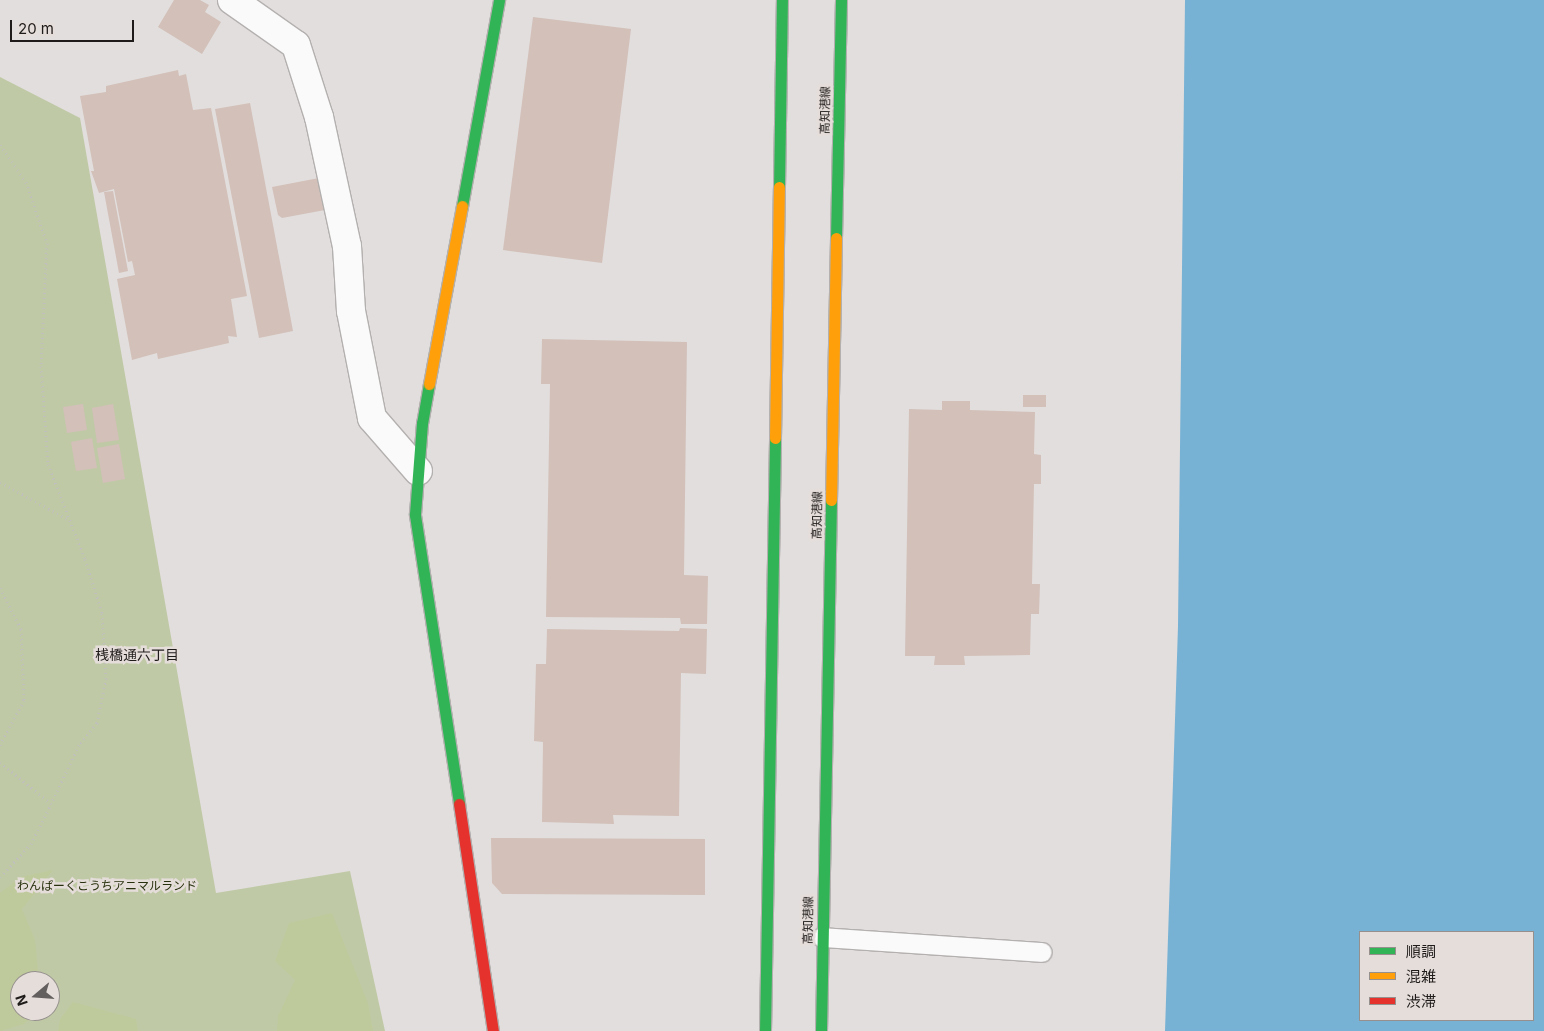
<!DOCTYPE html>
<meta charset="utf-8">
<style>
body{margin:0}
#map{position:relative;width:1544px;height:1031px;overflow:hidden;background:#e2dedd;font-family:Inter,"Noto Sans JP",sans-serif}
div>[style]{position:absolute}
.green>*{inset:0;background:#c0c9a6}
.forest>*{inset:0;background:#bfca9c}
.water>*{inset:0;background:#77b2d5}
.building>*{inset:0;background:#d2c0b9}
.path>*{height:3px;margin-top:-1.5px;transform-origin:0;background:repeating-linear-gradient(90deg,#c0bfbe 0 1px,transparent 0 5px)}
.roads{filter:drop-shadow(1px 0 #b3b0af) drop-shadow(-1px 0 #b3b0af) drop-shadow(0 1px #b3b0af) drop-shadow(0 -1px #b3b0af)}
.lane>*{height:19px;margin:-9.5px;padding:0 9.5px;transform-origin:9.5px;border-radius:9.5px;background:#fbfafa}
.street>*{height:28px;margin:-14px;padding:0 14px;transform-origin:14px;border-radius:14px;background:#fbfafa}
.fast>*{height:11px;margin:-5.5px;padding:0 5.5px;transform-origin:5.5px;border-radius:5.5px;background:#30b455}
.slow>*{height:11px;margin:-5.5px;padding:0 5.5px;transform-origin:5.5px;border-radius:5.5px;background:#ff9f0a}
.jam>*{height:11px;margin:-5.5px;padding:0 5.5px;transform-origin:5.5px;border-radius:5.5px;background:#e5322d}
span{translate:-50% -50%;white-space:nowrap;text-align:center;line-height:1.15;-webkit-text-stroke:5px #e5ddda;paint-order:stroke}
.street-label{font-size:12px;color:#1e1b1a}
.park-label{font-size:12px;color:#28310d}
.neighbourhood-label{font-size:14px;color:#1e1b1a}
.legend{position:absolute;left:1359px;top:931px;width:175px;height:90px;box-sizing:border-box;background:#e5ddda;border:1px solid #958f8d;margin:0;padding:6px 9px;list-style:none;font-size:15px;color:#1e1b1a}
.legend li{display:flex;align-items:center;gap:10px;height:25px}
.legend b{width:25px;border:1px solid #958f8d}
.north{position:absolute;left:10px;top:971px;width:50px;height:50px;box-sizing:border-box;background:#e5ddda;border:1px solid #958f8d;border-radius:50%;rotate:252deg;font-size:14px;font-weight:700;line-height:20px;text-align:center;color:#1e1b1a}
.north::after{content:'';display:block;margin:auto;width:18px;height:22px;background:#635f5e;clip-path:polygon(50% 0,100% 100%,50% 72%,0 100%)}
.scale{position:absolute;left:10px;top:20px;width:124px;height:22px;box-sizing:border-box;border:2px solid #1e1b1a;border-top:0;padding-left:6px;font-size:15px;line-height:18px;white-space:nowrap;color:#1e1b1a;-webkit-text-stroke:4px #e5ddda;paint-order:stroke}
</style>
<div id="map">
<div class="green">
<div style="clip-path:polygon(evenodd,0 77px,80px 118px,216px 893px,350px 871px,385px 1031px,0 1031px,0 77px,20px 981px,50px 981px,50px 1011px,20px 1011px,20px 981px)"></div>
</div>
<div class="forest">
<div style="clip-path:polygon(53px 870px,22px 909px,35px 940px,39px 981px,20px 981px,20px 1011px,38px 1011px,24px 1024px,0 1031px,0 893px,21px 877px)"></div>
<div style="clip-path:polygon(332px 913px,368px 1003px,373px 1031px,277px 1031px,278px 1016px,295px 980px,275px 961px,289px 923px)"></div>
<div style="clip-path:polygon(73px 1002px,136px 1019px,138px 1031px,58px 1031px,60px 1019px)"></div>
</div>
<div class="water">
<div style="clip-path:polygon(evenodd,1185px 0,1544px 0,1544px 1031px,1165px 1031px,1178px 626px,1185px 0,1360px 932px,1533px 932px,1533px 1020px,1360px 1020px,1360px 932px)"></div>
</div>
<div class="building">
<div style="clip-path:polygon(174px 0,200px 0,209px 5px,205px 12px,221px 22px,202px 54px,158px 27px)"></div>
<div style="clip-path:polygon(533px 17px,631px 29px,602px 263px,503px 250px)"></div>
<div style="clip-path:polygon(178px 70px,179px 76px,186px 74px,193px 110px,211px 108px,247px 296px,231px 299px,237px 337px,228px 336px,229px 343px,158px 359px,157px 353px,132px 360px,117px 279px,135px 275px,132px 261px,128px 262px,114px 189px,99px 193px,91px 171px,94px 171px,80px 96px,106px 92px,106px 86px)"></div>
<div style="clip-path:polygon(250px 103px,293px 331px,259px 338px,215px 109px)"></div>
<div style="clip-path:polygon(319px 178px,325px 210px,282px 218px,278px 215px,272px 187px)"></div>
<div style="clip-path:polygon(113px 191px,128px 271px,119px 273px,104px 192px)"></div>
<div style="clip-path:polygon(542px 339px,687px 342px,684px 575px,708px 576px,707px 624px,681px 624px,680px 618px,546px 617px,550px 384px,541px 384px)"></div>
<div style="clip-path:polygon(1023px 395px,1046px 395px,1046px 407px,1023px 407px)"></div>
<div style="clip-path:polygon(942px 401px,970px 401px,970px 410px,1035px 412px,1034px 454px,1041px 455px,1041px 484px,1034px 484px,1032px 584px,1040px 584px,1039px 614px,1031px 614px,1030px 655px,964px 656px,965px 665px,934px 665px,935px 656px,905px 656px,909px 409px,942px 410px)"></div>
<div style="clip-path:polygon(83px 404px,87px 430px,67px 433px,63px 407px)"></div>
<div style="clip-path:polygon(113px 404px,119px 440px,97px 443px,92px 408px)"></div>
<div style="clip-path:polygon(92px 438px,97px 468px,76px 471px,71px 442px)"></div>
<div style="clip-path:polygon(119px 444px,125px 479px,103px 483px,97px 448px)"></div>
<div style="clip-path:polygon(680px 628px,707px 629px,706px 674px,681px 673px,679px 816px,613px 815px,614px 824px,542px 822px,543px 742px,534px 741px,536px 664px,546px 664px,547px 629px,679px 631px)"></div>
<div style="clip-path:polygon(491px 838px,705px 839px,705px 895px,502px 894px,492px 883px)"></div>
</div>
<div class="path">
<div style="left:0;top:145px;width:45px;rotate:54.9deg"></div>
<div style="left:26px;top:182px;width:65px;rotate:71deg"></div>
<div style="left:47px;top:243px;width:123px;rotate:92.8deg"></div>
<div style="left:41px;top:366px;width:98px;rotate:85.9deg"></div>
<div style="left:48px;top:464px;width:102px;rotate:68.7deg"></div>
<div style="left:85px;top:559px;width:57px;rotate:72.5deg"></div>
<div style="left:102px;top:613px;width:65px;rotate:86.5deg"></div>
<div style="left:106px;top:678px;width:46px;rotate:101.3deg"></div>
<div style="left:97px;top:723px;width:28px;rotate:129deg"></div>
<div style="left:79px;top:745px;width:65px;rotate:115.4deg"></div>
<div style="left:51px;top:804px;width:66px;rotate:-140.5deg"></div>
<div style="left:0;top:482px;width:79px;rotate:28.8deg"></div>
<div style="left:0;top:588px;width:46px;rotate:62.9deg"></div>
<div style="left:21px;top:629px;width:71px;rotate:87.6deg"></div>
<div style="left:24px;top:700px;width:51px;rotate:118.1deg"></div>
<div style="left:0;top:877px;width:45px;rotate:-46.8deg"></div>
<div style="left:31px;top:844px;width:45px;rotate:-63.4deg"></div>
</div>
<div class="roads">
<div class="lane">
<div style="left:822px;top:937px;width:220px;rotate:3.9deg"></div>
</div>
<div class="street">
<div style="left:232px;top:0;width:78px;rotate:35.1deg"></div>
<div style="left:296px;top:45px;width:76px;rotate:72.3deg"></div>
<div style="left:319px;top:117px;width:132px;rotate:77.8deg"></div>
<div style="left:347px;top:246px;width:65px;rotate:86.5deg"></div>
<div style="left:351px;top:311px;width:109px;rotate:78.9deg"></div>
<div style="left:372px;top:418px;width:70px;rotate:49deg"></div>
</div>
<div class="fast">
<div style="left:779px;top:187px;width:187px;rotate:-89.1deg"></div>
<div style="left:462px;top:206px;width:209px;rotate:-79.8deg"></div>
<div style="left:836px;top:238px;width:238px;rotate:-88.8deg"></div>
<div style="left:429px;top:384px;width:40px;rotate:100deg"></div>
<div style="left:422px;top:423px;width:92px;rotate:94.4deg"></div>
<div style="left:415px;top:515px;width:292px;rotate:81.3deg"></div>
<div style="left:765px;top:1031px;width:593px;rotate:-89.03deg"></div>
<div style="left:821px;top:1031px;width:531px;rotate:-88.92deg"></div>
</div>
<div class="slow">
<div style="left:429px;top:384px;width:181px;rotate:-79.5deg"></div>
<div style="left:775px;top:438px;width:251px;rotate:-89.1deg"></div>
<div style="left:831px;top:500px;width:262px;rotate:-88.9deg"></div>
</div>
<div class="jam">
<div style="left:459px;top:804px;width:230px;rotate:81.5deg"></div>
</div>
</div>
<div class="street-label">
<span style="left:825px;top:110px;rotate:-89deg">高知港線</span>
<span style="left:817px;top:515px;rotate:-89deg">高知港線</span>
<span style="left:808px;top:920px;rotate:-89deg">高知港線</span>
</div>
<div class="park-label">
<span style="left:107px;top:886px">わんぱーくこうちアニマルランド</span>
</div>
<div class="neighbourhood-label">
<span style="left:137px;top:655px">桟橋通六丁目</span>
</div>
<ul class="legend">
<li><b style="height:6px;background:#30b455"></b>順調</li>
<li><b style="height:6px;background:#ff9f0a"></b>混雑</li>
<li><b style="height:6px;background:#e5322d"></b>渋滞</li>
</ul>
<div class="north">N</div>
<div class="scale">20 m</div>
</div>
